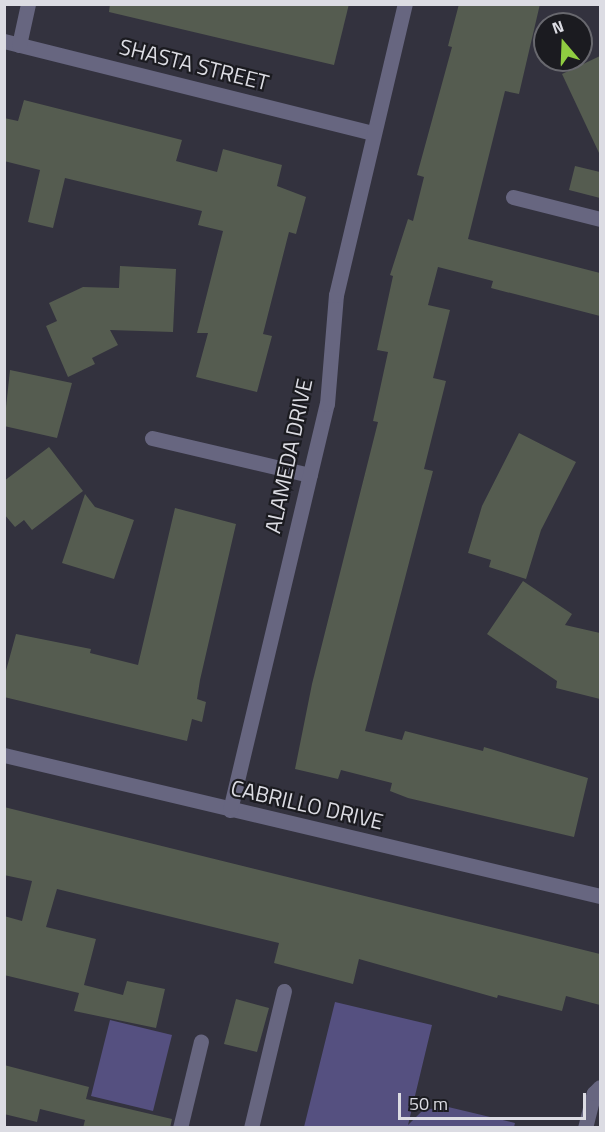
<!DOCTYPE html>
<style>
body{margin:0}
#map{position:relative;width:605px;height:1132px;overflow:hidden;background:#33323e;font-family:"Titillium Web",sans-serif}
div>[style]{position:absolute}
.green>*{inset:0;background:#555080}
.building>*{inset:0;background:#555c50}
.minor>*{height:15px;margin:-7.5px;padding:0 7.5px;transform-origin:7.5px;border-radius:7.5px;background:#676680}
span{translate:-50% -50%;white-space:nowrap;text-align:center;line-height:1.15;-webkit-text-stroke:4.5px #1b1b20;paint-order:stroke}
.street-label{font-size:22px;color:#dcdce3}
.frame{position:absolute;inset:0;border:6px solid #dcdce3;pointer-events:none}
.north{position:absolute;left:533px;top:12px;width:60px;height:60px;box-sizing:border-box;background:#1b1b20;border:2px solid #68686e;border-radius:50%;rotate:341deg;font-size:16px;font-weight:700;line-height:24px;text-align:center;color:#dcdce3}
.north::after{content:'';display:block;margin:auto;width:21px;height:27px;background:#90cd41;clip-path:polygon(50% 0,100% 100%,50% 72%,0 100%)}
.scale{position:absolute;left:398px;top:1093px;width:188px;height:27px;box-sizing:border-box;border:3px solid #dcdce3;border-top:0;padding-left:8px;font-size:18px;line-height:21px;white-space:nowrap;color:#dcdce3;-webkit-text-stroke:4px #1b1b20;paint-order:stroke}
</style>
<div id="map">
<div class="green">
<div style="clip-path:polygon(335px 1002px,432px 1025px,408px 1125px,422px 1111px,444px 1106px,515px 1123px,514px 1127px,304px 1127px)"></div>
<div style="clip-path:polygon(110px 1020px,172px 1035px,153px 1111px,91px 1096px)"></div>
</div>
<div class="building">
<div style="clip-path:polygon(110px 4px,349px 4px,334px 65px,109px 12px)"></div>
<div style="clip-path:polygon(459px 4px,540px 4px,519px 94px,505px 91px,468px 239px,600px 273px,600px 316px,491px 288px,493px 281px,438px 267px,428px 305px,450px 310px,433px 378px,446px 381px,424px 469px,433px 471px,365px 731px,402px 740px,405px 731px,483px 751px,484px 747px,588px 778px,574px 837px,408px 798px,390px 791px,392px 783px,341px 770px,338px 779px,295px 769px,312px 684px,378px 422px,373px 421px,388px 352px,377px 350px,393px 276px,390px 275px,408px 219px,413px 221px,424px 177px,417px 175px,452px 47px,448px 46px)"></div>
<div style="clip-path:polygon(600px 56px,600px 155px,562px 74px)"></div>
<div style="clip-path:polygon(24px 100px,182px 140px,176px 161px,217px 172px,223px 149px,282px 165px,277px 186px,306px 197px,296px 234px,289px 232px,263px 334px,272px 336px,257px 392px,196px 377px,208px 333px,197px 333px,223px 231px,198px 225px,202px 211px,65px 178px,53px 228px,28px 222px,40px 170px,4px 161px,4px 118px,18px 121px)"></div>
<div style="clip-path:polygon(575px 166px,600px 172px,600px 198px,569px 190px)"></div>
<div style="clip-path:polygon(120px 266px,176px 269px,173px 332px,110px 330px,118px 345px,92px 358px,95px 364px,68px 377px,46px 326px,57px 321px,49px 303px,83px 287px,119px 288px)"></div>
<div style="clip-path:polygon(10px 370px,72px 383px,57px 438px,4px 426px)"></div>
<div style="clip-path:polygon(519px 433px,576px 462px,541px 530px,526px 579px,489px 567px,491px 560px,468px 553px,482px 506px)"></div>
<div style="clip-path:polygon(49px 447px,83px 491px,32px 530px,24px 520px,15px 527px,4px 514px,4px 481px)"></div>
<div style="clip-path:polygon(85px 494px,95px 507px,134px 520px,114px 579px,62px 563px)"></div>
<div style="clip-path:polygon(175px 508px,236px 524px,200px 680px,197px 699px,206px 702px,202px 722px,192px 719px,187px 741px,4px 697px,4px 678px,16px 634px,91px 649px,90px 653px,138px 665px)"></div>
<div style="clip-path:polygon(523px 581px,572px 614px,565px 625px,600px 633px,600px 699px,556px 688px,557px 681px,487px 634px)"></div>
<div style="clip-path:polygon(4px 807px,600px 954px,600px 1005px,566px 996px,562px 1011px,498px 995px,497px 998px,359px 959px,353px 984px,274px 963px,279px 943px,57px 889px,46px 927px,96px 939px,84px 985px,123px 995px,127px 981px,165px 989px,156px 1028px,74px 1011px,79px 993px,4px 975px,4px 916px,22px 921px,32px 881px,4px 875px)"></div>
<div style="clip-path:polygon(236px 999px,269px 1008px,257px 1052px,224px 1044px)"></div>
<div style="clip-path:polygon(4px 1065px,89px 1087px,86px 1099px,172px 1119px,170px 1128px,83px 1128px,85px 1120px,40px 1109px,37px 1122px,4px 1114px)"></div>
</div>
<div class="minor">
<div style="left:4px;top:41px;width:380px;rotate:14deg"></div>
<div style="left:19px;top:45px;width:42px;rotate:-77.6deg"></div>
<div style="left:513px;top:197px;width:90px;rotate:14.2deg"></div>
<div style="left:152px;top:438px;width:162px;rotate:13.2deg"></div>
<div style="left:4px;top:755px;width:612px;rotate:13.31deg"></div>
<div style="left:230px;top:810px;width:417px;rotate:-76.6deg"></div>
<div style="left:327px;top:404px;width:109px;rotate:-85.3deg"></div>
<div style="left:336px;top:295px;width:299px;rotate:-76.7deg"></div>
<div style="left:180px;top:1128px;width:89px;rotate:-76.4deg"></div>
<div style="left:251px;top:1128px;width:141px;rotate:-76.5deg"></div>
<div style="left:585px;top:1128px;width:36px;rotate:-76deg"></div>
<div style="left:594px;top:1093px;width:8px;rotate:-45deg"></div>
</div>
<div class="street-label">
<span style="left:194px;top:65px;rotate:14deg">SHASTA STREET</span>
<span style="left:289px;top:456px;rotate:-78deg">ALAMEDA DRIVE</span>
<span style="left:307px;top:805px;rotate:13deg">CABRILLO DRIVE</span>
</div>
<div class="frame"></div>
<div class="north">N</div>
<div class="scale">50 m</div>
</div>
